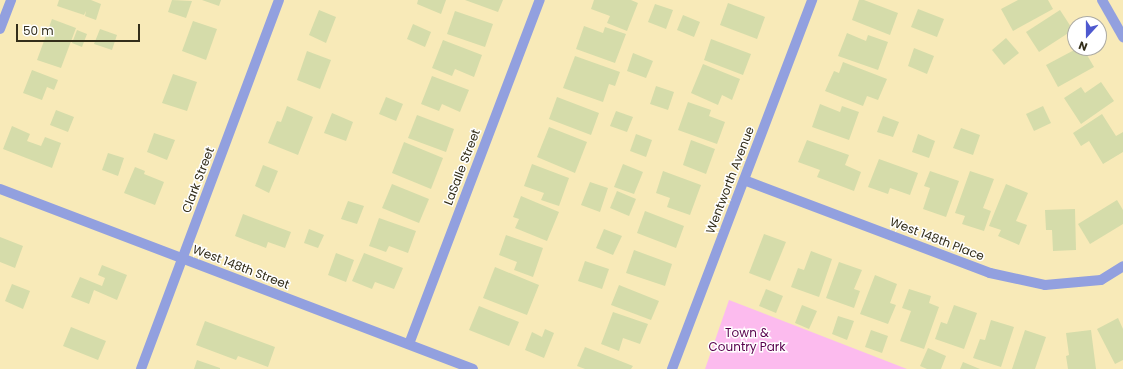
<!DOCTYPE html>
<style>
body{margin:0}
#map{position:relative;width:1123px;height:369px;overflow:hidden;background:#f8eab8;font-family:Poppins,sans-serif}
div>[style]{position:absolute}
.green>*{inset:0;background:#fcbbee}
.building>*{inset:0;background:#d5dcaa}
.minor>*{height:10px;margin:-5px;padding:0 5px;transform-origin:5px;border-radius:5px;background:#92a0df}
span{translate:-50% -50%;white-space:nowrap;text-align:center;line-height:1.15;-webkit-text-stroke:3px #fff;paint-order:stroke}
.street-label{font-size:12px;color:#332e1a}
.park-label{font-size:12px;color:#57004d}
.north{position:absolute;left:1067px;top:16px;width:40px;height:40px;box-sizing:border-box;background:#fff;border:1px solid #adaba3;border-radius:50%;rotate:201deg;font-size:11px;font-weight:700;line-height:16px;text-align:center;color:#332e1a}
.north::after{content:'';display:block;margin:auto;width:14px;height:18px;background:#4e59cf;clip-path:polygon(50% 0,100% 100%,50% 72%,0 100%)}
.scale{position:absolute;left:16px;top:24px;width:124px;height:18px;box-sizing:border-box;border:2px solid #332e1a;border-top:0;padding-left:5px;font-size:12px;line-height:14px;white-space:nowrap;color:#332e1a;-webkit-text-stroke:3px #fff;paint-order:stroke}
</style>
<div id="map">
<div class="green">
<div style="clip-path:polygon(729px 300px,907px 369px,705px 369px)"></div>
</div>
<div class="building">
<div style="clip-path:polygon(59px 0,91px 0,101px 4px,96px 20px,85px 16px,86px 11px,84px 15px,57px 6px)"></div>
<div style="clip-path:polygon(172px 0,192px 1px,186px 18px,168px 12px)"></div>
<div style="clip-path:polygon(202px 0,221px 0,219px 6px)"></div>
<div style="clip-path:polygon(418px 0,446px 0,441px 14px,417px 4px)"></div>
<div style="clip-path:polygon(465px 0,503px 0,498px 12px)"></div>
<div style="clip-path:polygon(594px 0,631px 0,638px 3px,627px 31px,607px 23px,610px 16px,591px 9px)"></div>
<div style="clip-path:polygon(859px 0,864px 0,898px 13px,890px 35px,852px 20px)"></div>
<div style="clip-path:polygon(1018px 0,1048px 0,1053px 9px,1013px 31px,1001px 9px)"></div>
<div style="clip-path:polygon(728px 3px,765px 17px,757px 39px,720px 25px)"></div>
<div style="clip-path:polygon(655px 4px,673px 10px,666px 29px,648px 22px)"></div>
<div style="clip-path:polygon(918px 9px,944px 19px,937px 37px,911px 27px)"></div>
<div style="clip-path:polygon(319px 10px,336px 17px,326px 43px,309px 35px)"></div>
<div style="clip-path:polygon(1060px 10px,1073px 30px,1039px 52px,1026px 32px)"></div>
<div style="clip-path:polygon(455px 11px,493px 24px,485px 47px,447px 34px)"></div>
<div style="clip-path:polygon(683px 15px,700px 22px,694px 37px,677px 30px)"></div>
<div style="clip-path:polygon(52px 19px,76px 28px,61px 68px,37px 60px)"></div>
<div style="clip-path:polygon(193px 21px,217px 29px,206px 60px,182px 51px)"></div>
<div style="clip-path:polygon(413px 24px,431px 32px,425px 47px,407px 39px)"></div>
<div style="clip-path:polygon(584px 26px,603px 33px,605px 27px,626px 34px,615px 63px,576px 49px)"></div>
<div style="clip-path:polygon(100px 29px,117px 35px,112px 50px,94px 44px)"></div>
<div style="clip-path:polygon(77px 30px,87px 34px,82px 47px,72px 43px)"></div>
<div style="clip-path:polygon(847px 33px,866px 41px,868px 35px,888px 42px,878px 70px,838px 56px)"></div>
<div style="clip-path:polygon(1006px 38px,1019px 53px,1004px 65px,992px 50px)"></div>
<div style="clip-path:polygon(711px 39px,751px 54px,743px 75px,704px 60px)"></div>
<div style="clip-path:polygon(443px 40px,482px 55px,474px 77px,455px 69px,452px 76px,432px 68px)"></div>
<div style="clip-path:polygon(914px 48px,934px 56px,927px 74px,908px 66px)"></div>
<div style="clip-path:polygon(1078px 48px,1083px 48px,1094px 67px,1058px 87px,1046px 65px)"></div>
<div style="clip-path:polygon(307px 51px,331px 60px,320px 89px,297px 80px)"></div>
<div style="clip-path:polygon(633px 53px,653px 61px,646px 78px,627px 71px)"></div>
<div style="clip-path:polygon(575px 56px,620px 72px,615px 86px,609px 84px,603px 102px,563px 88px)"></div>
<div style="clip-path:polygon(843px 62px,887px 79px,878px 100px,867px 96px,863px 106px,825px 91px,834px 71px,839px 73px)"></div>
<div style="clip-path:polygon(703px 64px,740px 79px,732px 100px,722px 95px,718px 105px,691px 93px)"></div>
<div style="clip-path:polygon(32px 70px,58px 80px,54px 90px,47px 87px,42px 100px,23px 93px)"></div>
<div style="clip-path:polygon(173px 74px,197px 82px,187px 111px,162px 103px)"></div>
<div style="clip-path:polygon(432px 76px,469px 90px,460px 112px,442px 104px,439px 111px,421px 104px)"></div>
<div style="clip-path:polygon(1101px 82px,1114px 101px,1081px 124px,1064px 98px,1081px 87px,1085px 93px)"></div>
<div style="clip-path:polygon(656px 86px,674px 92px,668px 110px,650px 104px)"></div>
<div style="clip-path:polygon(386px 97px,403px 104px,396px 121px,379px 114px)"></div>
<div style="clip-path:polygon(557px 97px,599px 113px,591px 135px,549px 119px)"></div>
<div style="clip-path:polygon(688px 102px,711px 110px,709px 116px,725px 122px,717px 144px,678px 130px)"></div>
<div style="clip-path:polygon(820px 104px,840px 112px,842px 106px,859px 112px,849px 140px,812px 127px)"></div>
<div style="clip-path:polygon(287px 106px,313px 117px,298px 155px,268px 143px,277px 121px,281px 122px)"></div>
<div style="clip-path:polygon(1043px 106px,1051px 123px,1034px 131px,1026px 114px)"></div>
<div style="clip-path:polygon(56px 110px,74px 117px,68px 132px,50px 125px)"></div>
<div style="clip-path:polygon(616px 111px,633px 117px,627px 132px,610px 126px)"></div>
<div style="clip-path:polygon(332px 113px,353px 122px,346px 141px,324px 133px)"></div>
<div style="clip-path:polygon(1102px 114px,1116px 136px,1123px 132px,1123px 152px,1103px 164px,1089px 141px,1081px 146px,1073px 133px)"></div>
<div style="clip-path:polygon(417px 115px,454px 129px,446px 152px,408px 138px)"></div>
<div style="clip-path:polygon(883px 116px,899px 122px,893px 137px,877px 132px)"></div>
<div style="clip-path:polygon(12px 126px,30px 134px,27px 141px,41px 146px,45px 137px,61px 143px,52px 168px,3px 149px)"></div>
<div style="clip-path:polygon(549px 127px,587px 142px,575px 173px,537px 157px)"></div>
<div style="clip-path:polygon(961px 128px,980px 135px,973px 155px,953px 148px)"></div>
<div style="clip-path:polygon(154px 133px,175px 140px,167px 160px,147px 152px)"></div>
<div style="clip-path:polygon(636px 134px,652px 140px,646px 157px,630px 151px)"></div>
<div style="clip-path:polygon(918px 134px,935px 141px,929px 158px,912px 152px)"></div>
<div style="clip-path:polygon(691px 140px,715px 149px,706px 174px,683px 165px)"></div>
<div style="clip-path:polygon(807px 140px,849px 155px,845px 165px,861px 172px,854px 191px,817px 177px,820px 170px,798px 162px)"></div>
<div style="clip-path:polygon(404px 142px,443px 158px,431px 189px,392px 173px)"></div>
<div style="clip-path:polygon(108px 153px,124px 158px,118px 176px,102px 170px)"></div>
<div style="clip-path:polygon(879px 159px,918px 173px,910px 195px,890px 188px,888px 194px,868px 187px)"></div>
<div style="clip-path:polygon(532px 164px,569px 178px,559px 206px,541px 200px,544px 193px,524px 186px)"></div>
<div style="clip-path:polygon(623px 164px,643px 172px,634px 194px,614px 187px)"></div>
<div style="clip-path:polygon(263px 165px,278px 171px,269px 193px,255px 186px)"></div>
<div style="clip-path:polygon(135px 167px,145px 171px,144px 174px,164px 182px,155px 205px,124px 193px)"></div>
<div style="clip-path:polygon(663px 171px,701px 185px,690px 215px,667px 207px,670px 198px,656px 193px)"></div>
<div style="clip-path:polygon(930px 171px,959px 181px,946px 217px,923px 209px,930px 188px,924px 186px)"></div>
<div style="clip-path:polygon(970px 171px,994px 179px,983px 208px,991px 211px,984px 231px,962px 224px,965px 216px,955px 213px)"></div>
<div style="clip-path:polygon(590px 182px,608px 188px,600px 212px,581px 205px)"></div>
<div style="clip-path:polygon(392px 184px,429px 199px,419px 223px,382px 208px)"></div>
<div style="clip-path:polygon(1006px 184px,1028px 193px,1016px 221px,1027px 225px,1019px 245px,998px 236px,1001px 230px,989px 226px)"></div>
<div style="clip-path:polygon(617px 191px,636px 199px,629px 216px,610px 208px)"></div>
<div style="clip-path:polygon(521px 196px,559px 212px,547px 241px,515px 228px,519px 219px,513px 217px)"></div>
<div style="clip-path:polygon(1117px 200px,1123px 210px,1123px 224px,1090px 244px,1078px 224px)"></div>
<div style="clip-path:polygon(348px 201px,364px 206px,357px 224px,341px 219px)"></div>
<div style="clip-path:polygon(1075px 209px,1076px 250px,1053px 251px,1052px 230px,1046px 230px,1045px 210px)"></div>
<div style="clip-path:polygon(645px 211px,684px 226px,676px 248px,637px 233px)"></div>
<div style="clip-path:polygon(243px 214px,291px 232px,285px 248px,268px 242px,266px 248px,235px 236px)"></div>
<div style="clip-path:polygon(379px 218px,416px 231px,408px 253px,389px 246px,386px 252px,369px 246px)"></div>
<div style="clip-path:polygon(309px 229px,324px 235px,318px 248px,304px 243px)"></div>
<div style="clip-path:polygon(604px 229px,622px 236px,613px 255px,596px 248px)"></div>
<div style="clip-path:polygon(764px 234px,786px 242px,770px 281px,749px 273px)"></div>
<div style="clip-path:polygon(506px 235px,543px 248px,533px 277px,514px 270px,517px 262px,499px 255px)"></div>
<div style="clip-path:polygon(0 237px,23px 246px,15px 268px,0 262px)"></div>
<div style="clip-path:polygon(634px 250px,672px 264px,665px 286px,626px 273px)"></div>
<div style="clip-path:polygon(811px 251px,832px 259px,819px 297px,791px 287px,798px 268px,804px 270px)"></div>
<div style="clip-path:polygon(336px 253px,354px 260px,346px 282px,328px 275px)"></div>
<div style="clip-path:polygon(364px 253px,403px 268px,394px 289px,375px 282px,372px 289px,352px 281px)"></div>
<div style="clip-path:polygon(585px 261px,609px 269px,602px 289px,578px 281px)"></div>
<div style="clip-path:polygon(839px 262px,862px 270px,854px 289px,860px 291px,854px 308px,826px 298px)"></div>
<div style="clip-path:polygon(102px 265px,127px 275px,117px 300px,94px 290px,89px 304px,71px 297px,80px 277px,102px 286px,105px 278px,98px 275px)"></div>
<div style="clip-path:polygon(495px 267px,539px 285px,527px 315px,483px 298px)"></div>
<div style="clip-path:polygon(875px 275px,897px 284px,890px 303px,896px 305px,888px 324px,860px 314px)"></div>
<div style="clip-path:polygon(12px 284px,30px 291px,23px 309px,5px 301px)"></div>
<div style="clip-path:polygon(619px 285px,659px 301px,651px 320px,611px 305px)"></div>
<div style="clip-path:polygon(766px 289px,783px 296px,776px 313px,759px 306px)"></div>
<div style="clip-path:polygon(909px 289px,931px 296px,929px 303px,939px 307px,924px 349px,900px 341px,911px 311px,902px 308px)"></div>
<div style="clip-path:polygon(802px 305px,817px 311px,809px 329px,795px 323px)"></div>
<div style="clip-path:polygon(954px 305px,977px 313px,964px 349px,935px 339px,941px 322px,947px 324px)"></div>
<div style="clip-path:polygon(479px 306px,519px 322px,509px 346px,469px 330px)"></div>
<div style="clip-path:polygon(613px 312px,648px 324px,640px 344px,623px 338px,619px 351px,601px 344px)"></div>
<div style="clip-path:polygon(838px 316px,854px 321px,847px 340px,832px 334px)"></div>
<div style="clip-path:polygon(1118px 318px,1123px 329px,1123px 360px,1115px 364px,1097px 329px)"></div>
<div style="clip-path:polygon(991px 320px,1014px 327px,1001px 367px,973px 358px,980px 339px,985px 340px)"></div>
<div style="clip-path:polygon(205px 321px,275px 347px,268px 367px,238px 356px,236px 360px,196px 345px)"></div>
<div style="clip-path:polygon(71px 327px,106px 341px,98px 360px,63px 346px)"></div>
<div style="clip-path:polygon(545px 329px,554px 333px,544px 358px,525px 350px,532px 332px,542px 337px)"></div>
<div style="clip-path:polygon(871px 330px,888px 336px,882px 353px,865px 347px)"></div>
<div style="clip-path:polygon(1025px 330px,1046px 337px,1035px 369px,1012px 369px)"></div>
<div style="clip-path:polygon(1091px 330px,1096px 369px,1068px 369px,1066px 356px,1069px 355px,1066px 333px)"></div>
<div style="clip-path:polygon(585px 347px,633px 366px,631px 369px,585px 369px,577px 366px)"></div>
<div style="clip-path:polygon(928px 348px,946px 356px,941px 369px,927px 369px,920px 366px)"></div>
<div style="clip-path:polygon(197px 360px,220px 368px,220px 369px,194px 369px)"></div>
<div style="clip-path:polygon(963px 362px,980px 369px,960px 369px)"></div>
</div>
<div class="minor">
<div style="left:1102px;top:0;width:43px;rotate:60.4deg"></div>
<div style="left:0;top:29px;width:31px;rotate:-69deg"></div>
<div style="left:744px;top:180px;width:263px;rotate:20.7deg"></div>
<div style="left:990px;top:273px;width:56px;rotate:12.3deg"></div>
<div style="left:1045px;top:285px;width:56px;rotate:-5.1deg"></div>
<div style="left:1101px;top:280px;width:26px;rotate:-32deg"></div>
<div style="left:0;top:189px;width:506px;rotate:20.83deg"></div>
<div style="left:409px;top:344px;width:368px;rotate:-69.2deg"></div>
<div style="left:141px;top:369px;width:394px;rotate:-69.5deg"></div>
<div style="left:672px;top:369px;width:395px;rotate:-69.2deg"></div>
</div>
<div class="street-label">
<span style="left:462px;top:167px;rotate:-69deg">LaSalle Street</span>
<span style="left:198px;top:180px;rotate:-69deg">Clark Street</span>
<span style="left:730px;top:180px;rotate:-69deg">Wentworth Avenue</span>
<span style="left:937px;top:239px;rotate:21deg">West 148th Place</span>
<span style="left:241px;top:267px;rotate:21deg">West 148th Street</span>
</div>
<div class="park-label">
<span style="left:747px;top:340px">Town &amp;<br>Country Park</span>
</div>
<div class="north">N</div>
<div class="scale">50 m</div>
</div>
